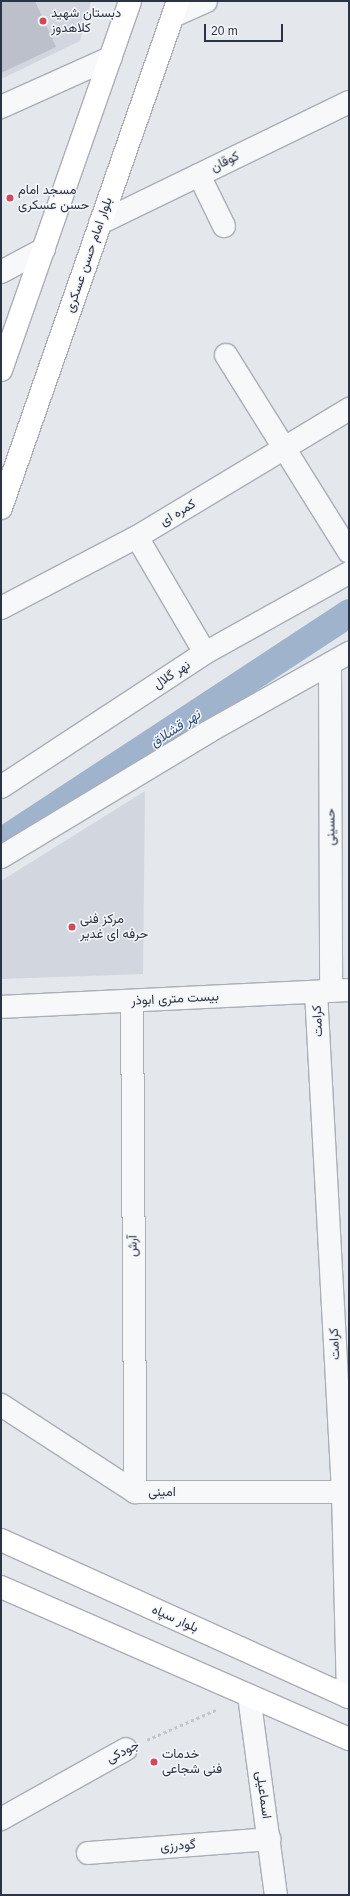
<!DOCTYPE html>
<meta charset="utf-8">
<style>
body{margin:0}
#map{position:relative;width:350px;height:1896px;overflow:hidden;background:#e4e7ec;font-family:Helvetica,Vazirmatn,sans-serif}
div>[style]{position:absolute}
.built>*{inset:0;background:#d2d6de}
.canal>*{height:28px;margin:-14px;padding:0 14px;transform-origin:14px;border-radius:14px;background:#9fb4cc}
.building>*{inset:0;background:#bbc0ca}
.path>*{height:2.5px;margin-top:-1.25px;transform-origin:0;background:repeating-linear-gradient(90deg,#c2c5cb 0 3px,transparent 0 6px)}
.roads{filter:drop-shadow(1px 0 #a9aeb7) drop-shadow(-1px 0 #a9aeb7) drop-shadow(0 1px #a9aeb7) drop-shadow(0 -1px #a9aeb7)}
.minor>*{height:22px;margin:-11px;padding:0 11px;transform-origin:11px;border-radius:11px;background:#f7f8fa}
.major>*{height:22px;margin:-11px;padding:0 11px;transform-origin:11px;border-radius:11px;background:#fff}
.dots>*{width:11px;height:11px;translate:-50% -50%;box-sizing:border-box;border:2px solid #f4f6f9;border-radius:50%}
span{translate:-50% -50%;white-space:nowrap;text-align:center;line-height:1.15;-webkit-text-stroke:3px #f4f6f9;paint-order:stroke}
.poi-label{font-size:13px;color:#2b3445}
.left{translate:0 -50%;text-align:left}
.street-label{font-size:13px;color:#2b3445}
.water-label{font-size:14px;color:#34527a;font-style:italic}
.frame{position:absolute;inset:0;border:2px solid #2b3445;pointer-events:none}
.scale{position:absolute;left:204px;top:24px;width:79px;height:18px;box-sizing:border-box;border:2px solid #2b3445;border-top:0;padding-left:5px;font-size:12px;line-height:14px;white-space:nowrap;color:#2b3445;-webkit-text-stroke:3px #f4f6f9;paint-order:stroke}
</style>
<div id="map">
<div class="built">
<div style="clip-path:polygon(1px 1px,91px 1px,80px 41px,1px 79px)"></div>
<div style="clip-path:polygon(145px 791px,143px 974px,1px 979px,1px 881px)"></div>
</div>
<div class="canal">
<div style="left:1px;top:842px;width:417px;rotate:-33.3deg"></div>
</div>
<div class="building">
<div style="clip-path:polygon(1px 1px,35px 1px,56px 47px,1px 73px)"></div>
</div>
<div class="path">
<div style="left:147px;top:1740px;width:77px;rotate:-23.6deg"></div>
</div>
<div class="roads">
<div class="minor">
<div style="left:173px;top:16px;width:36px;rotate:-24deg"></div>
<div style="left:1px;top:107px;width:120px;rotate:-24.2deg"></div>
<div style="left:199px;top:175px;width:57px;rotate:63.9deg"></div>
<div style="left:100px;top:223px;width:277px;rotate:-25.9deg"></div>
<div style="left:1px;top:272px;width:49px;rotate:-28.1deg"></div>
<div style="left:226px;top:355px;width:232px;rotate:58deg"></div>
<div style="left:137px;top:537px;width:134px;rotate:59.6deg"></div>
<div style="left:1px;top:608px;width:153px;rotate:-27.6deg"></div>
<div style="left:137px;top:537px;width:248px;rotate:-31.1deg"></div>
<div style="left:330px;top:664px;width:327px;rotate:89.8deg"></div>
<div style="left:1px;top:787px;width:244px;rotate:-33.3deg"></div>
<div style="left:205px;top:653px;width:165px;rotate:-29.1deg"></div>
<div style="left:1px;top:857px;width:242px;rotate:-31.1deg"></div>
<div style="left:208px;top:732px;width:162px;rotate:-29.3deg"></div>
<div style="left:316px;top:992px;width:501px;rotate:86.91deg"></div>
<div style="left:343px;top:1492px;width:205px;rotate:88.6deg"></div>
<div style="left:132px;top:1001px;width:491px;rotate:89.6deg"></div>
<div style="left:1px;top:1007px;width:348px;rotate:-2.8deg"></div>
<div style="left:1px;top:1405px;width:160px;rotate:33deg"></div>
<div style="left:135px;top:1492px;width:214px"></div>
<div style="left:249px;top:1696px;width:201px;rotate:82.3deg"></div>
<div style="left:1px;top:1819px;width:143px;rotate:-29.2deg"></div>
<div style="left:88px;top:1853px;width:182px;rotate:-4.4deg"></div>
</div>
<div class="major">
<div style="left:1px;top:370px;width:391px;rotate:-70.7deg"></div>
<div style="left:1px;top:508px;width:537px;rotate:-70.76deg"></div>
<div style="left:1px;top:1540px;width:382px;rotate:24.3deg"></div>
<div style="left:1px;top:1587px;width:380px;rotate:23.6deg"></div>
</div>
</div>
<div class="dots">
<div style="left:43px;top:21px;background:#d1495b"></div>
<div style="left:10px;top:198px;background:#d1495b"></div>
<div style="left:72px;top:927px;background:#d1495b"></div>
<div style="left:154px;top:1762px;background:#d1495b"></div>
</div>
<div class="poi-label">
<span class="left" style="left:51px;top:21px">دبستان شهید<br>کلاهدوز</span>
<span class="left" style="left:18px;top:198px">مسجد امام<br>حسن عسکری</span>
<span class="left" style="left:80px;top:927px">مرکز فنی<br>حرفه ای غدیر</span>
<span class="left" style="left:162px;top:1762px">خدمات<br>فنی شجاعی</span>
</div>
<div class="street-label">
<span style="left:225px;top:162px;rotate:-26deg">کوقان</span>
<span style="left:89px;top:255px;rotate:-71deg">بلوار امام حسن عسکری</span>
<span style="left:178px;top:513px;rotate:-31deg">کمره ای</span>
<span style="left:172px;top:675px;rotate:-33deg">نهر گلال</span>
<span style="left:331px;top:827px;rotate:-90deg">حسینی</span>
<span style="left:175px;top:999px;rotate:-3deg">بیست متری ابوذر</span>
<span style="left:318px;top:1021px;rotate:-93deg">کرامت</span>
<span style="left:133px;top:1246px;rotate:-90deg">آرش</span>
<span style="left:335px;top:1344px;rotate:-93deg">کرامت</span>
<span style="left:162px;top:1492px">امینی</span>
<span style="left:175px;top:1619px;rotate:24deg">بلوار سپاه</span>
<span style="left:123px;top:1752px;rotate:-27deg">جودکی</span>
<span style="left:263px;top:1795px;rotate:82deg">اسماعیلی</span>
<span style="left:178px;top:1846px;rotate:-4deg">گودرزی</span>
</div>
<div class="water-label">
<span style="left:175px;top:728px;rotate:-33deg">نهر قشلاق</span>
</div>
<div class="frame"></div>
<div class="scale">20 m</div>
</div>
